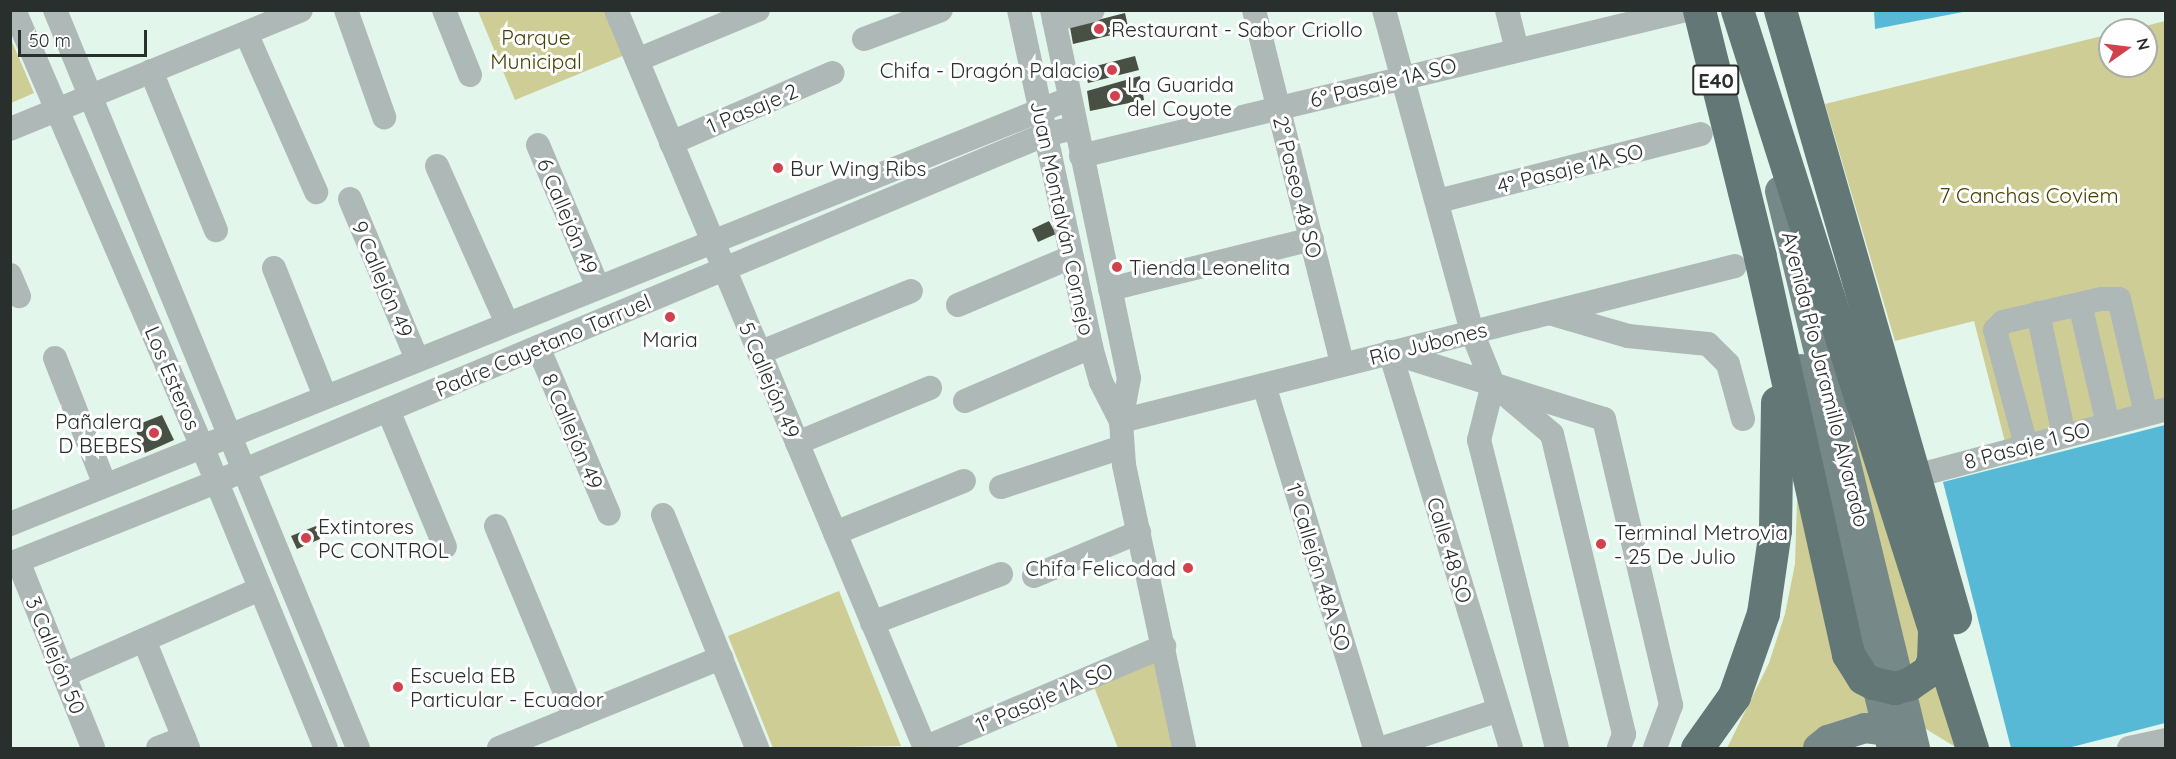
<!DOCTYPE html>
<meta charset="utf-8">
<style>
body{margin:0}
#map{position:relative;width:2176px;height:759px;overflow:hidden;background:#e2f6ec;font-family:Quicksand,sans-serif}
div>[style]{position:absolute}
.green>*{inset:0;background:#cecd96}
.water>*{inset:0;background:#58b9d7}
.building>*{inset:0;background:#475042}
.minor>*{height:24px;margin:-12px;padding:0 12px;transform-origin:12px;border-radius:12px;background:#aeb8b7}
.major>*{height:30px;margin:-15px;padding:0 15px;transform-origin:15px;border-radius:15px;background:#768888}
.highway>*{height:33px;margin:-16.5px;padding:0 16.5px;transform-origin:16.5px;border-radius:16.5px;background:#627776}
.dots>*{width:16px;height:16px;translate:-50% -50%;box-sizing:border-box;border:3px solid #fff;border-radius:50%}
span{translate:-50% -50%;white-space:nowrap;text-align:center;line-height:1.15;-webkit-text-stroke:6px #fff;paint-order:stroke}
.shield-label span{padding:2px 4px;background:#fff;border:2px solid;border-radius:4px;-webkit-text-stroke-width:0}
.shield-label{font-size:20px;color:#282f2c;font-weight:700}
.poi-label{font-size:21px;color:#282f2c}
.left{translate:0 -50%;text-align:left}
.right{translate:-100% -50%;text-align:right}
.park-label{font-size:21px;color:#454202}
.street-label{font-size:21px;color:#282f2c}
.frame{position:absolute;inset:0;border:12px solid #282f2c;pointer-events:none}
.north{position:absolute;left:2098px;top:18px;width:60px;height:60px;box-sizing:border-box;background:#fff;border:2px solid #a9acab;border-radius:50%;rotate:76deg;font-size:16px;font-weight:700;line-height:24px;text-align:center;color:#282f2c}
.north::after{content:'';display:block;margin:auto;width:21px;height:27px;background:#d2424d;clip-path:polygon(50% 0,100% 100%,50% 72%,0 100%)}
.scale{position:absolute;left:18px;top:30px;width:129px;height:27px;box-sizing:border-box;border:3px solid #282f2c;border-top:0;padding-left:8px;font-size:18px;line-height:21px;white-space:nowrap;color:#282f2c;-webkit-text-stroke:4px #fff;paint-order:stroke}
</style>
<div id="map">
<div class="green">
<div style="clip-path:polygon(478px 11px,606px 11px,625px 55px,515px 100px)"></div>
<div style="clip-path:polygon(2165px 21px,2165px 403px,2005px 442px,1974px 321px,1895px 341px,1825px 104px,2110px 34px,2110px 66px,2146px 66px,2146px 30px,2129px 30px)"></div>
<div style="clip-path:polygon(10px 37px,34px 93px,11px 103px,10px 103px)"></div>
<div style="clip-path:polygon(1848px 395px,1924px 644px,1908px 672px,1842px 397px)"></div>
<div style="clip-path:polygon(1798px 470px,1834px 649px,1943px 673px,1957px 748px,1921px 726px,1806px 748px,1727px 748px,1769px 663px,1785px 614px,1795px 564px)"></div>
<div style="clip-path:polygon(839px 591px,901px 746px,773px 748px,728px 636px)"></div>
<div style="clip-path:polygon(1158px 656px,1175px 748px,1118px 748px,1094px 687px)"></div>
</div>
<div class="water">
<div style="clip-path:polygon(1874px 10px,1968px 10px,1968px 11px,1875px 29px)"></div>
<div style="clip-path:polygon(2165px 425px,2165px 723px,2068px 748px,2011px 748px,1943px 482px)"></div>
</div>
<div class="building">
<div style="clip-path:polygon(1125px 13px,1129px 31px,1073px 44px,1070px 27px)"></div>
<div style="clip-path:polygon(1135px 56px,1139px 70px,1088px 83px,1084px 69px)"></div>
<div style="clip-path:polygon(1140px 76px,1144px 100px,1090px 111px,1087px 91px)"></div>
<div style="clip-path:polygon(1049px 221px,1056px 234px,1038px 242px,1032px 229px)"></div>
<div style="clip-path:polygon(162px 415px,174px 440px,145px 453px,134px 426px)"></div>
<div style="clip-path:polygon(316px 526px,320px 539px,297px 549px,291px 536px)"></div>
</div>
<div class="minor">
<div style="left:14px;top:10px;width:475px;rotate:66.7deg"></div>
<div style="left:202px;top:446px;width:326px;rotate:67.7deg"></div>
<div style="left:55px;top:10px;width:798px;rotate:67.68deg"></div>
<div style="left:346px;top:10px;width:114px;rotate:70.4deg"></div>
<div style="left:444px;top:10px;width:70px;rotate:68.2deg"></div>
<div style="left:616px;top:10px;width:800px;rotate:67.28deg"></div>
<div style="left:1019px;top:10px;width:345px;rotate:77.9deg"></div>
<div style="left:1091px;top:347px;width:36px;rotate:74deg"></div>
<div style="left:1101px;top:382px;width:44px;rotate:62.9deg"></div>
<div style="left:1052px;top:10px;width:376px;rotate:78.2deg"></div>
<div style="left:1129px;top:378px;width:44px;rotate:100.5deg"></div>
<div style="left:1121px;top:421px;width:44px;rotate:86.1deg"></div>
<div style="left:1124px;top:465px;width:289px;rotate:78deg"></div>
<div style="left:1254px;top:10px;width:365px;rotate:76deg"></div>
<div style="left:1384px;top:10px;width:334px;rotate:74.7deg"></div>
<div style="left:1472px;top:332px;width:56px;rotate:68deg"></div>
<div style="left:1493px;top:384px;width:77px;rotate:40.3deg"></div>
<div style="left:1552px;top:434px;width:309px;rotate:76.5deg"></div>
<div style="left:1624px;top:734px;width:15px;rotate:110deg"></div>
<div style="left:1507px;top:10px;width:41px;rotate:76deg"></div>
<div style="left:1054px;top:20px;width:40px;rotate:-14.4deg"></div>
<div style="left:246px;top:33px;width:174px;rotate:66.2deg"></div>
<div style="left:864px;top:39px;width:82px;rotate:-20.6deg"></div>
<div style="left:637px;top:60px;width:131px;rotate:-22.5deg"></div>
<div style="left:151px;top:71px;width:172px;rotate:67.8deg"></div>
<div style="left:10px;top:129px;width:314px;rotate:-22.2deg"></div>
<div style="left:671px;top:143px;width:176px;rotate:-23.4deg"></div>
<div style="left:538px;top:145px;width:154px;rotate:67.1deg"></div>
<div style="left:1081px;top:156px;width:622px;rotate:-13.57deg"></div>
<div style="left:437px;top:166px;width:172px;rotate:66deg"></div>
<div style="left:350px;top:199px;width:173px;rotate:67.3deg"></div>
<div style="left:1438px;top:201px;width:271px;rotate:-14.3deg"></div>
<div style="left:274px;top:268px;width:138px;rotate:68.3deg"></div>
<div style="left:10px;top:275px;width:23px;rotate:67deg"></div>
<div style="left:1110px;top:289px;width:208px;rotate:-13.9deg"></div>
<div style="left:2080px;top:304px;width:123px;rotate:76.9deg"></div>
<div style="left:958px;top:305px;width:123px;rotate:-23deg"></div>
<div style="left:1549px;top:313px;width:82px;rotate:16.2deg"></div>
<div style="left:1628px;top:336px;width:80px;rotate:5.7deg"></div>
<div style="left:1708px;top:344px;width:28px;rotate:45deg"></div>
<div style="left:1728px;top:364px;width:57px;rotate:74.7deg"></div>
<div style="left:2038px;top:313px;width:125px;rotate:78deg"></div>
<div style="left:538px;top:347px;width:181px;rotate:67deg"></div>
<div style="left:1390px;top:352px;width:224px;rotate:17.4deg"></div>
<div style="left:1604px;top:419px;width:294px;rotate:76.8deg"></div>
<div style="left:1671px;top:705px;width:46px;rotate:110.4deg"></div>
<div style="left:1390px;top:352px;width:414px;rotate:73deg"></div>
<div style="left:759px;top:353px;width:164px;rotate:-22.2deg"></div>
<div style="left:55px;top:358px;width:136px;rotate:68.5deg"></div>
<div style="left:1493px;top:384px;width:58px;rotate:104deg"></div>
<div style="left:1479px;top:440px;width:318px;rotate:75.8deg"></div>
<div style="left:1264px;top:385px;width:380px;rotate:73deg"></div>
<div style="left:965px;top:401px;width:137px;rotate:-23.2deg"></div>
<div style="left:388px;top:410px;width:148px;rotate:67.4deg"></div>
<div style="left:1121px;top:421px;width:633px;rotate:-14.17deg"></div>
<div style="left:797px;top:443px;width:144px;rotate:-22.5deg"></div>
<div style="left:2026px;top:445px;width:119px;rotate:-105.1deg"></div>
<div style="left:1995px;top:330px;width:11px;rotate:-45deg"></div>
<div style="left:2003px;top:322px;width:101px;rotate:-13.2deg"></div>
<div style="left:2101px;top:299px;width:18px"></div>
<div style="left:2119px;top:299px;width:118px;rotate:76.8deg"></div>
<div style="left:1900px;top:480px;width:275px;rotate:-14.9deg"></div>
<div style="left:1001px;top:487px;width:127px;rotate:-18.3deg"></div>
<div style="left:663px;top:515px;width:251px;rotate:68deg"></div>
<div style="left:10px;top:524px;width:1141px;rotate:-21.87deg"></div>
<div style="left:496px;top:526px;width:207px;rotate:67.5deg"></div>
<div style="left:835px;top:533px;width:139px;rotate:-22deg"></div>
<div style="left:18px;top:561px;width:201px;rotate:68.1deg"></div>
<div style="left:10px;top:564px;width:222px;rotate:-21.7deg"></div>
<div style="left:216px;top:482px;width:898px;rotate:-22.74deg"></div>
<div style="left:1044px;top:135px;width:32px;rotate:-13deg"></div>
<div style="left:1034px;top:576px;width:114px;rotate:-22.7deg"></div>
<div style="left:872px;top:623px;width:138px;rotate:-20.8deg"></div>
<div style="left:144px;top:640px;width:117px;rotate:67.8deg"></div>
<div style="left:64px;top:675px;width:214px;rotate:-23.7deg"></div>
<div style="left:158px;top:748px;width:28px;rotate:-21deg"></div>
<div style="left:499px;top:748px;width:240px;rotate:-22.1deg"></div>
<div style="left:924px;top:748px;width:261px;rotate:-23deg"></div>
<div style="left:1383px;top:748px;width:122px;rotate:-18.1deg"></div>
<div style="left:2129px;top:748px;width:38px;rotate:-12deg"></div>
</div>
<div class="major">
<div style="left:1780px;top:191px;width:573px;rotate:76.38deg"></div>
<div style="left:1801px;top:369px;width:390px;rotate:76.5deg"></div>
<div style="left:1818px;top:748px;width:13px;rotate:-39deg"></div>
<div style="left:1828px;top:740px;width:39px;rotate:-18deg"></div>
<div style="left:1865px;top:728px;width:41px;rotate:7deg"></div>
</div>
<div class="highway">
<div style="left:1699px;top:10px;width:254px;rotate:76.1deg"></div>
<div style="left:1760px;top:257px;width:407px;rotate:77.5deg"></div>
<div style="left:1848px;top:654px;width:28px;rotate:58deg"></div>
<div style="left:1863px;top:678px;width:11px;rotate:27deg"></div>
<div style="left:1873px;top:683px;width:22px;rotate:13deg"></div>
<div style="left:1894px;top:688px;width:16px;rotate:-15deg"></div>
<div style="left:1909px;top:684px;width:23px;rotate:-34deg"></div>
<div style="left:1928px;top:671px;width:12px;rotate:-66deg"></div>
<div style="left:1933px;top:660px;width:37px;rotate:-88deg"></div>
<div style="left:1737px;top:10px;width:775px;rotate:72.34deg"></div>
<div style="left:1780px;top:10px;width:632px;rotate:73.92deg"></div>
<div style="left:1697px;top:748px;width:64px;rotate:-54.6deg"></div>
<div style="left:1734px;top:696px;width:88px;rotate:-70.7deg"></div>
<div style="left:1763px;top:613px;width:84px;rotate:-81.8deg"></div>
<div style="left:1775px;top:530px;width:128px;rotate:-89.1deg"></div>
</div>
<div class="dots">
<div style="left:1099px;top:29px;background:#d2424d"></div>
<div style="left:1112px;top:70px;background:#d2424d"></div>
<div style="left:1115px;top:96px;background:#d2424d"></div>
<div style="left:778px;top:168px;background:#d2424d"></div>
<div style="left:1117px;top:267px;background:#d2424d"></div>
<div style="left:670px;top:317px;background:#d2424d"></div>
<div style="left:154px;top:433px;background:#d2424d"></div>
<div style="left:306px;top:538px;background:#d2424d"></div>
<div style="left:1601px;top:544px;background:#d2424d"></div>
<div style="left:1188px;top:568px;background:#d2424d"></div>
<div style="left:398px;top:687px;background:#d2424d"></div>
</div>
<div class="shield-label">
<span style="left:1716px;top:80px">E40</span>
</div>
<div class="poi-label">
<span class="left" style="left:1111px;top:29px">Restaurant - Sabor Criollo</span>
<span class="right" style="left:1100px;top:70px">Chifa - Dragón Palacio</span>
<span class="left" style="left:1127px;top:96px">La Guarida<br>del Coyote</span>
<span class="left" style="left:790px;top:168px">Bur Wing Ribs</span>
<span class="left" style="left:1129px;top:267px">Tienda Leonelita</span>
<span style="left:670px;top:339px">Maria</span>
<span class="right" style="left:142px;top:433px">Pañalera<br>D BEBES</span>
<span class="left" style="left:318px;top:538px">Extintores<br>PC CONTROL</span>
<span class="left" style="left:1614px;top:544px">Terminal Metrovia<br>- 25 De Julio</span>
<span class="right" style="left:1176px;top:568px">Chifa Felicodad</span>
<span class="left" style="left:410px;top:687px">Escuela EB<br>Particular - Ecuador</span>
</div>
<div class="park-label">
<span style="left:536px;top:49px">Parque<br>Municipal</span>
<span style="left:2029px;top:195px">7 Canchas Coviem</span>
</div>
<div class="street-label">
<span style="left:1383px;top:82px;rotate:-14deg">6° Pasaje 1A SO</span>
<span style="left:752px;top:108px;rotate:-23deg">1 Pasaje 2</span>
<span style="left:1570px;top:168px;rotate:-14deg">4° Pasaje 1A SO</span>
<span style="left:1298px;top:187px;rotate:76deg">2° Paseo 48 SO</span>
<span style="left:568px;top:216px;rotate:67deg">6 Callejón 49</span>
<span style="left:1063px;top:218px;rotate:78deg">Juan Montalván Cornejo</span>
<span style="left:383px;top:279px;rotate:67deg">9 Callejón 49</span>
<span style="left:1428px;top:343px;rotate:-14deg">Río Jubones</span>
<span style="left:543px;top:345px;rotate:-23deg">Padre Cayetano Tarruel</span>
<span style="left:173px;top:378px;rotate:67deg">Los Esteros</span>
<span style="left:1826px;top:379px;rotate:76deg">Avenida Pío Jaramillo Alvarado</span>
<span style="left:770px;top:380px;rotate:67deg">5 Callejón 49</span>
<span style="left:573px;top:431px;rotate:67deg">8 Callejón 49</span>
<span style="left:2027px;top:445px;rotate:-15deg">8 Pasaje 1 SO</span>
<span style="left:1450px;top:550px;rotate:73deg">Calle 48 SO</span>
<span style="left:1319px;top:567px;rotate:73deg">1° Callejón 48A SO</span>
<span style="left:56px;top:655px;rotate:68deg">3 Callejón 50</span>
<span style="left:1044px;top:697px;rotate:-23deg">1° Pasaje 1A SO</span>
</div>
<div class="frame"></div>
<div class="north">N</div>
<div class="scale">50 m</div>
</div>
